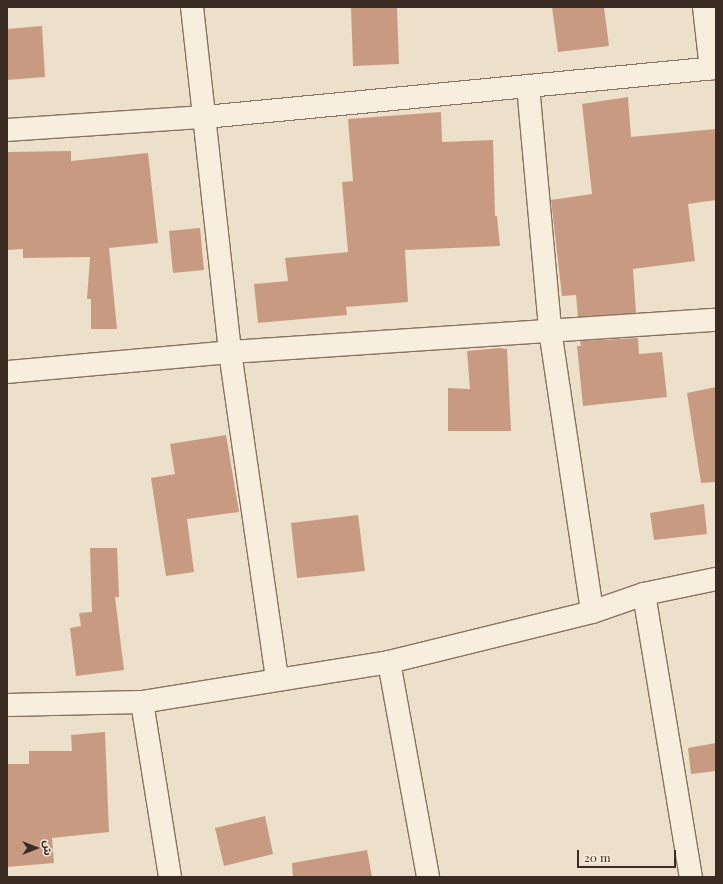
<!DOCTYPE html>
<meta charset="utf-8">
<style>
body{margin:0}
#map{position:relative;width:723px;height:884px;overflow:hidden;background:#ede0ca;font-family:"Playfair Display","Noto Sans Arabic",serif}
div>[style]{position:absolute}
.building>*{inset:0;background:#c99a82}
.roads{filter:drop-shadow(1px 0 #89725f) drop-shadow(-1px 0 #89725f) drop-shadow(0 1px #89725f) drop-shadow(0 -1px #89725f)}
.minor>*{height:22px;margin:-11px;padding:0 11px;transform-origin:11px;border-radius:11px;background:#f8eedd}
span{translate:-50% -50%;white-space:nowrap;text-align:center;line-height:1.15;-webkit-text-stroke:3.5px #f5ebda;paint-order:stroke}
.frame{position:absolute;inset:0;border:8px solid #3a2c22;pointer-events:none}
.north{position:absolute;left:16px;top:828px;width:40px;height:40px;-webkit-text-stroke:3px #f5ebda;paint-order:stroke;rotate:90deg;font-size:11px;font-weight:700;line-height:16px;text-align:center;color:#3a2c22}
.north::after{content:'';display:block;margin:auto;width:14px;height:18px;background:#3a2c22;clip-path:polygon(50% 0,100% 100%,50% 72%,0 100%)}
.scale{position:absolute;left:577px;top:850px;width:99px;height:18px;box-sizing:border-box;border:2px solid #3a2c22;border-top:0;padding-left:5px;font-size:12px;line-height:14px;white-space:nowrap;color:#3a2c22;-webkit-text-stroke:3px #f5ebda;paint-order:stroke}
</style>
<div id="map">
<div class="building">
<div style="clip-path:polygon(351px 7px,397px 7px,399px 64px,353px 66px)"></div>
<div style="clip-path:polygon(552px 7px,604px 7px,609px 46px,558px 52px)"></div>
<div style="clip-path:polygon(42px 26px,45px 77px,7px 80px,7px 29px)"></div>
<div style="clip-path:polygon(628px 97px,631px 137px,716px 129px,716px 200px,688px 204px,695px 261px,633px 269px,636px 313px,578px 317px,576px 295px,562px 296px,551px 200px,592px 194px,582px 104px)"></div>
<div style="clip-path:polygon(441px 112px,442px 142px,493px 140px,495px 216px,497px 216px,500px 246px,405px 250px,408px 302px,346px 307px,347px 315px,258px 323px,254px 284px,288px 281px,285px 258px,348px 252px,342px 182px,353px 181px,348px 119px)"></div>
<div style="clip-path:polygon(71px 151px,71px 161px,148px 153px,158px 243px,109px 248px,117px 329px,91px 329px,91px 299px,87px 299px,90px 257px,23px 258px,23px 249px,7px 250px,7px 152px)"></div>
<div style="clip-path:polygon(200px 228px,204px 270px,173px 273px,169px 231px)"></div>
<div style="clip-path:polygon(638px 338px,639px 354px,662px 352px,667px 397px,583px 406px,577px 346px,581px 346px,580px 341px)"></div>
<div style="clip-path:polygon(500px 348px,507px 349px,511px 431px,448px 431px,448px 388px,470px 389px,467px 351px)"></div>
<div style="clip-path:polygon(716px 387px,716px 482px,701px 483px,687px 393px)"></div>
<div style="clip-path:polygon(226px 435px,239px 512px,187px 519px,194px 572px,166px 576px,151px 478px,175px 474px,170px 444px)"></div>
<div style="clip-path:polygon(704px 504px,707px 534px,654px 540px,650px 513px)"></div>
<div style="clip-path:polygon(358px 515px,365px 571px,297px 578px,291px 523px)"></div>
<div style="clip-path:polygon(90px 548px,117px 548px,119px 597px,115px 597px,124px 670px,76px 676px,70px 628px,81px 626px,79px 613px,92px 612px)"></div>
<div style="clip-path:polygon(105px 732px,109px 832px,52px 838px,54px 863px,7px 867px,7px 764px,29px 764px,29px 751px,72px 751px,71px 735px)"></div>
<div style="clip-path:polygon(716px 743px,716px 771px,691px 774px,688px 748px)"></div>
<div style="clip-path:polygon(265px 816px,273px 854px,224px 866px,215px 828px)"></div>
<div style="clip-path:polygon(367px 850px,372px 877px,293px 877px,292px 863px)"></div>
</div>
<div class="roads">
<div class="minor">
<div style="left:192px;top:7px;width:347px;rotate:83.7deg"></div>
<div style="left:230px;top:352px;width:330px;rotate:81.8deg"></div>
<div style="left:704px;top:7px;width:62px;rotate:83.6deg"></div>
<div style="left:528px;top:86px;width:245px;rotate:84.8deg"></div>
<div style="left:550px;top:330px;width:285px;rotate:81.5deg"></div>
<div style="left:7px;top:130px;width:198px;rotate:-3.8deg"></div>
<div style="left:205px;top:117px;width:513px;rotate:-5.48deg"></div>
<div style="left:7px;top:372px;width:224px;rotate:-5.1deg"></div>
<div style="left:230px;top:352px;width:487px;rotate:-3.8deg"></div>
<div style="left:644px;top:594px;width:287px;rotate:80.6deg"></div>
<div style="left:389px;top:662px;width:219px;rotate:79.7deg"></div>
<div style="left:142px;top:702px;width:177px;rotate:80.9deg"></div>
<div style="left:7px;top:705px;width:135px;rotate:-1.3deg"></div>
<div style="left:142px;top:702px;width:250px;rotate:-9.2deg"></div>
<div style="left:389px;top:662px;width:209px;rotate:-13.8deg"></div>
<div style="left:592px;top:612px;width:55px;rotate:-19.1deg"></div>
<div style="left:644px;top:594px;width:74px;rotate:-11.8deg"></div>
</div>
</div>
<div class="frame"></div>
<div class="north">ش</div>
<div class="scale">20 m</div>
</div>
